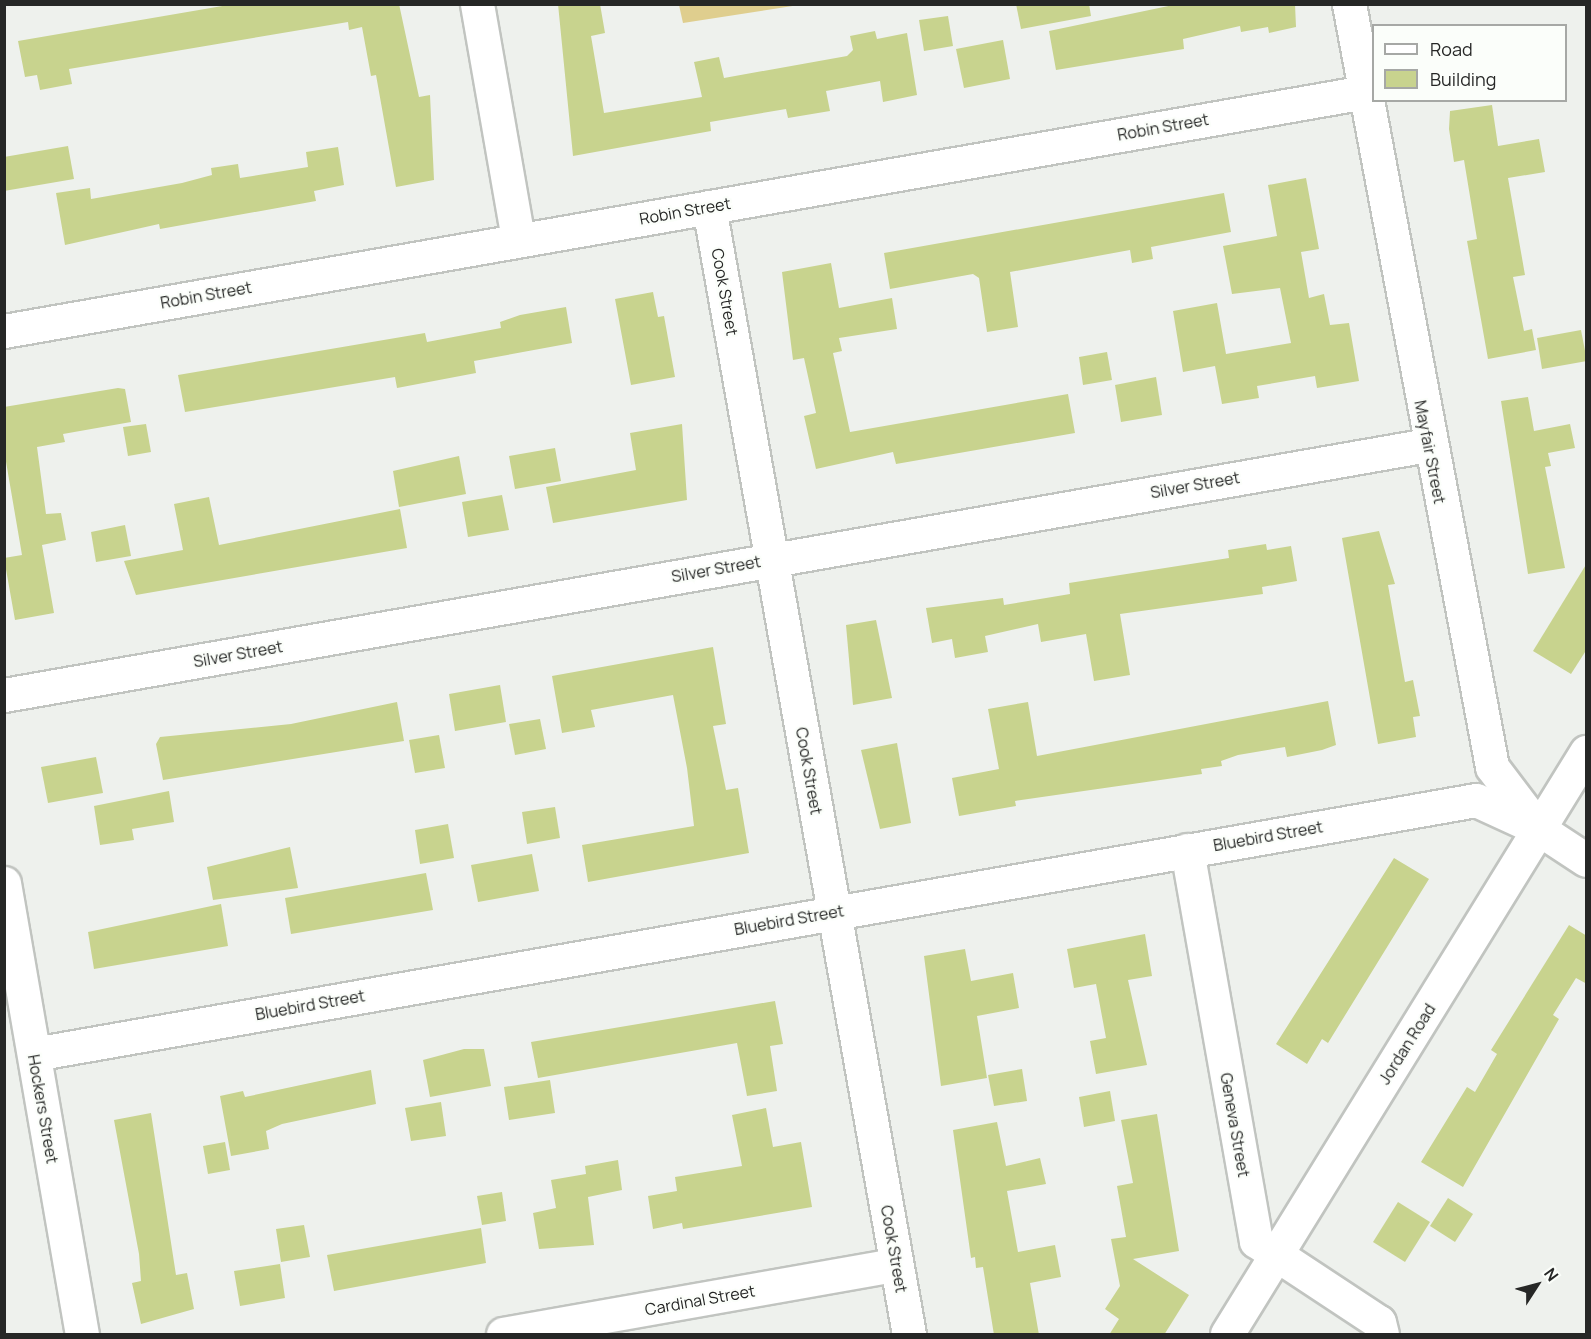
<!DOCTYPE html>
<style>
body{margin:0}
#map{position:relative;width:1591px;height:1339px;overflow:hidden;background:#eef1ed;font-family:Manrope,sans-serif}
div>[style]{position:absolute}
.green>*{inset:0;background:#dfce8e}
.building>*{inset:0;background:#c8d38e}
.roads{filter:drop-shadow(2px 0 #c1c4c0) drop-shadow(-2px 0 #c1c4c0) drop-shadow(0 2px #c1c4c0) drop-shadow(0 -2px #c1c4c0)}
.minor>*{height:33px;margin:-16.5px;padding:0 16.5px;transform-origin:16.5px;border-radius:16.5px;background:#fff}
span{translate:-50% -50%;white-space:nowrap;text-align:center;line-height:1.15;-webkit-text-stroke:4.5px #fbfefa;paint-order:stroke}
.street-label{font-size:16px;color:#262726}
.frame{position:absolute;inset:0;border:6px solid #262726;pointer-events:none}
.legend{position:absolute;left:1372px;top:24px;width:195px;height:78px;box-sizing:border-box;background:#fbfefa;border:2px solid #a6a8a5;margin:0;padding:8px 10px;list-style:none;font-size:18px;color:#262726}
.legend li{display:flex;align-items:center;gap:12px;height:30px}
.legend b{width:30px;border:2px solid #a6a8a5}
.north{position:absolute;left:1507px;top:1255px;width:60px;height:60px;-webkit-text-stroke:4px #fbfefa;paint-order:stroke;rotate:54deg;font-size:16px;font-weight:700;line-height:24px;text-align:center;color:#262726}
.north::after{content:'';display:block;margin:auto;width:21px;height:27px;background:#262726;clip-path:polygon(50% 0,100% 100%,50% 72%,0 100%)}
</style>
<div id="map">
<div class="green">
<div style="clip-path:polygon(679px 5px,679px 4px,799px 5px,683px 23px)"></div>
</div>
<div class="building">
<div style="clip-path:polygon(234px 4px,399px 4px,419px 97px,430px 95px,434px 180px,396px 187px,376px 75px,371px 76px,362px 27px,349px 30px,348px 22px,69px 69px,72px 84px,40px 90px,37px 75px,25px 77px,18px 41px)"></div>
<div style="clip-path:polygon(558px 4px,600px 4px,605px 33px,591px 36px,604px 113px,702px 97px,694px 62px,719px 57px,724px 78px,847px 56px,853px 50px,850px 36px,875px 31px,877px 39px,907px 33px,917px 95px,883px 102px,880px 81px,826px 91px,830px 111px,788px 118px,786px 109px,710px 122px,711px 131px,573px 156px)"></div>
<div style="clip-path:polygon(1016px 4px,1089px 4px,1091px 16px,1021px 29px)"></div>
<div style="clip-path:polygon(1178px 4px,1295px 4px,1296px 27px,1269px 33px,1268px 27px,1241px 32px,1240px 26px,1183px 39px,1184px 49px,1056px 70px,1049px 31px)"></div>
<div style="clip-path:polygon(948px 16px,953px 46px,924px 51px,919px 20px)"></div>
<div style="clip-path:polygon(1003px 40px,1010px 79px,964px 88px,956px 49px)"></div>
<div style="clip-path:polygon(1492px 105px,1498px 146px,1539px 139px,1545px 172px,1508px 178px,1525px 275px,1513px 277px,1524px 331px,1532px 329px,1536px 350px,1488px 359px,1467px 241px,1477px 239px,1464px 160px,1454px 162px,1449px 129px,1450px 111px)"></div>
<div style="clip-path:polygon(68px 146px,74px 179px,4px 191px,4px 157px)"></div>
<div style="clip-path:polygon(338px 147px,344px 185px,314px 191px,316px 201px,160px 229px,159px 224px,65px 245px,56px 193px,90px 188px,91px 199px,182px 183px,212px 175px,211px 168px,238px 164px,240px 178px,308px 167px,306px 152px)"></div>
<div style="clip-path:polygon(1306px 178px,1319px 249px,1301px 252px,1309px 298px,1324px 294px,1330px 325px,1349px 323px,1359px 381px,1317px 388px,1315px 376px,1257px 386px,1259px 398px,1222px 404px,1215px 366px,1183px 372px,1173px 311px,1217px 303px,1226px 354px,1291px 343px,1280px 288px,1232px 294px,1223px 246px,1277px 236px,1268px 185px)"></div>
<div style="clip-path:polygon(1224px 193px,1231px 232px,1151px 247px,1153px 259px,1132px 263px,1130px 250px,1010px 272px,1018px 327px,987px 332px,979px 278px,973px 274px,890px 289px,884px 253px)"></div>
<div style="clip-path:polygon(831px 263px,839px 308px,892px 298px,897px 329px,839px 338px,842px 351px,833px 353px,850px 432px,1068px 394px,1075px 433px,896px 464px,893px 452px,816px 469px,804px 416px,816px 413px,804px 358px,793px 360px,782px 272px)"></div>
<div style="clip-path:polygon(653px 292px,658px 317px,664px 316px,675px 377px,631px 385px,615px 299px)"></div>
<div style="clip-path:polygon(566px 307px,572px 343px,474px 361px,476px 373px,397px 388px,395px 377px,185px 412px,178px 375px,425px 333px,427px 342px,501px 328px,500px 322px,520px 315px)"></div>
<div style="clip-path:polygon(1581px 330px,1587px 361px,1542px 369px,1537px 338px)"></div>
<div style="clip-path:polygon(1107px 352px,1112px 380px,1083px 385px,1079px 357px)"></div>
<div style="clip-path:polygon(1156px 377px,1162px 415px,1121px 422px,1115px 385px)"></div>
<div style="clip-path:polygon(118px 388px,125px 389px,131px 422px,63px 434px,65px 442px,37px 447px,46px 514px,61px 513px,66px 540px,42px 545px,54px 613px,15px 620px,4px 558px,22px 555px,4px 450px,4px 407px)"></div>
<div style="clip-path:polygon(1528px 397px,1534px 431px,1570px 424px,1575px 448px,1548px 453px,1551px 466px,1545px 467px,1565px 568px,1528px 574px,1501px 401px)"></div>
<div style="clip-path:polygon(146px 424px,151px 452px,128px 456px,123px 427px)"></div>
<div style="clip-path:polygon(682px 424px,687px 500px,553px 523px,546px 487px,636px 470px,630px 433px)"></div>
<div style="clip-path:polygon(555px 448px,561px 481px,515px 489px,509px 456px)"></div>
<div style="clip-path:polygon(459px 456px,466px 494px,399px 507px,393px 471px)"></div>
<div style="clip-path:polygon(502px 495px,509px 530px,468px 537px,462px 502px)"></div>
<div style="clip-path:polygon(209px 497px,219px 545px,400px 509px,407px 548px,136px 595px,124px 561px,183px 550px,174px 504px)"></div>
<div style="clip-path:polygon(125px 525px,131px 556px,96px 562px,91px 532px)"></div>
<div style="clip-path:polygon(1379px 531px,1395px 584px,1388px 585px,1405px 682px,1413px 680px,1420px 716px,1413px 717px,1416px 737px,1378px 744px,1342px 538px)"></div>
<div style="clip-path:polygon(1266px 544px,1267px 550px,1291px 546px,1297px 581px,1262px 587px,1263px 594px,1120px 614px,1130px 675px,1094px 681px,1086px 634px,1041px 642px,1038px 624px,985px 636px,988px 652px,955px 658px,952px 639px,932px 643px,926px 608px,1003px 598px,1004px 605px,1070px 594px,1069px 583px,1229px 558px,1228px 550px)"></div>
<div style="clip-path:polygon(1587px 563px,1587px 649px,1571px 674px,1533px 651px)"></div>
<div style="clip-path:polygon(876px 620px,892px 698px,853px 705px,846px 625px)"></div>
<div style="clip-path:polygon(713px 647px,726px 724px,713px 726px,726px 790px,738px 788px,749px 853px,588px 882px,582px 845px,694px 826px,687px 768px,673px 695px,591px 710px,595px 727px,562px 733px,552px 676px)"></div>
<div style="clip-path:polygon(500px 685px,506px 722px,455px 731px,449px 694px)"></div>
<div style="clip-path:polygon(1328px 701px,1336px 745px,1322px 750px,1287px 757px,1285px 747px,1238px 755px,1221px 761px,1222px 766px,1201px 769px,1202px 774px,1015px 801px,1016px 806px,959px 816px,952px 778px,999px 769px,988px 709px,1028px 702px,1037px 756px)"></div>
<div style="clip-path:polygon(397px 702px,404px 741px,163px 780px,156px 744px,160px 737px,291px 724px)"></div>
<div style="clip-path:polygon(540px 719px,546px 749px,515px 755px,509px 724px)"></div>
<div style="clip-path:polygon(439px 735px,445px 768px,415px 773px,409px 740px)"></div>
<div style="clip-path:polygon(897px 743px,911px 823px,880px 829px,861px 750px)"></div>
<div style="clip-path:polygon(96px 757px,103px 793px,48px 803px,41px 767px)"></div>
<div style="clip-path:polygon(169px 791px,174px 822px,132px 829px,134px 840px,100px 845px,94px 806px)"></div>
<div style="clip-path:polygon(555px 807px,560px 838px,527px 844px,522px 812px)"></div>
<div style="clip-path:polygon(448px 824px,454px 858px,420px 864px,415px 830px)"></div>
<div style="clip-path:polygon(290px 847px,298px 888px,213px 900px,207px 867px)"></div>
<div style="clip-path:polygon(532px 854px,539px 891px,478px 902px,471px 865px)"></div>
<div style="clip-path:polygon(1394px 858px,1429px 879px,1328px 1043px,1322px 1039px,1307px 1064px,1276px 1044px)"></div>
<div style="clip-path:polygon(426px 873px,433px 910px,291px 934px,285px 898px)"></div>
<div style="clip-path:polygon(221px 904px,228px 946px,94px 969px,88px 932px)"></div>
<div style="clip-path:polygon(1569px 925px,1587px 936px,1587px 984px,1576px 978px,1553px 1015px,1559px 1019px,1463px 1187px,1421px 1162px,1467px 1087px,1475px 1092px,1497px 1054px,1491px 1050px)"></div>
<div style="clip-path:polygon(1145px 934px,1152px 976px,1128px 980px,1147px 1065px,1096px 1074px,1090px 1041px,1106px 1038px,1096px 984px,1074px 988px,1067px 949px)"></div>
<div style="clip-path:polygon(965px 949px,971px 981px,1013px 973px,1019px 1008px,977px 1016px,987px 1078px,941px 1086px,924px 956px)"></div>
<div style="clip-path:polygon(775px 1001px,783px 1044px,770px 1046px,777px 1091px,747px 1096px,737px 1043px,538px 1078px,531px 1042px)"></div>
<div style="clip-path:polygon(464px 1049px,484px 1049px,491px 1086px,430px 1097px,423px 1060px)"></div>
<div style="clip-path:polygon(1022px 1069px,1027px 1101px,994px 1106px,988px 1075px)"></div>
<div style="clip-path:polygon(371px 1070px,376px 1104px,282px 1124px,266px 1131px,269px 1149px,231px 1156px,220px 1096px,243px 1091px,245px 1097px)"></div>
<div style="clip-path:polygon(550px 1080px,555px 1113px,509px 1120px,504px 1087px)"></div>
<div style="clip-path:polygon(1110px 1091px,1115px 1121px,1084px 1127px,1079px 1097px)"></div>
<div style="clip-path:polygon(441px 1102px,446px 1136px,411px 1141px,405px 1108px)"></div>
<div style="clip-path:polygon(766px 1108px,773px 1147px,801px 1142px,812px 1207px,683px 1229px,682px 1223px,653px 1229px,648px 1196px,677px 1191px,675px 1177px,742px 1166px,732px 1115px)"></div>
<div style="clip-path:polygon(151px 1113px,176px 1275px,187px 1273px,194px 1309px,141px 1324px,132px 1283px,141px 1281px,139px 1254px,114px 1120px)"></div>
<div style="clip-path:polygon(1157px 1114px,1179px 1251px,1133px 1259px,1189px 1295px,1164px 1335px,1109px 1335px,1119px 1319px,1105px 1309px,1120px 1286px,1111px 1239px,1126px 1237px,1117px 1186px,1133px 1183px,1121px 1120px)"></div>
<div style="clip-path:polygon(997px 1122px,1006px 1166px,1040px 1158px,1046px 1184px,1007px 1191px,1018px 1252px,1055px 1245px,1061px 1277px,1030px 1283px,1039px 1335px,994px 1335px,983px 1267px,976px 1268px,975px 1257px,971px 1258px,953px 1130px)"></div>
<div style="clip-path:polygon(225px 1142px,230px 1170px,208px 1174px,203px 1146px)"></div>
<div style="clip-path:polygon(618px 1160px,622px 1190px,588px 1197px,594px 1245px,539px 1249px,533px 1213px,556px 1208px,551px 1180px,586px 1174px,585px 1166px)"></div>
<div style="clip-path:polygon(502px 1192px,506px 1221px,482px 1225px,477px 1196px)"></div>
<div style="clip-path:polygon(1448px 1198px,1473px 1214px,1455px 1242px,1430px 1226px)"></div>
<div style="clip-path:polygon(1398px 1202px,1430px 1222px,1405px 1262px,1373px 1242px)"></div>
<div style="clip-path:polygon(304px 1225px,310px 1257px,281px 1262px,276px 1229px)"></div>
<div style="clip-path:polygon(481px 1228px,486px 1263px,334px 1291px,327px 1255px)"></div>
<div style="clip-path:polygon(280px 1264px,285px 1298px,240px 1306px,234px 1271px)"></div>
</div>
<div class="roads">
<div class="minor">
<div style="left:477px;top:4px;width:240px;rotate:80.1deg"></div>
<div style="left:1349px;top:4px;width:776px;rotate:79.38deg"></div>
<div style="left:1492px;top:767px;width:78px;rotate:52.8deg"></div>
<div style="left:1539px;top:829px;width:56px;rotate:33.4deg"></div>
<div style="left:709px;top:207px;width:1145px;rotate:79.94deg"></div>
<div style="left:4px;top:331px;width:1382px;rotate:-9.96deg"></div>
<div style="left:4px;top:695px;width:1446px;rotate:-9.96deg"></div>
<div style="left:1187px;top:850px;width:397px;rotate:80deg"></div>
<div style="left:1256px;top:1241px;width:147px;rotate:33.4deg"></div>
<div style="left:1379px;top:1322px;width:12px;rotate:76deg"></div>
<div style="left:4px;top:883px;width:458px;rotate:80.2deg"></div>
<div style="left:34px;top:1054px;width:1464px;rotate:-9.99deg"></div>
<div style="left:1476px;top:800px;width:69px;rotate:24.7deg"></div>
<div style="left:503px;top:1334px;width:399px;rotate:-10deg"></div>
<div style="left:1227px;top:1334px;width:684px;rotate:-58.33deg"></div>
</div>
</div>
<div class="street-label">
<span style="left:1163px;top:127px;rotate:-10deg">Robin Street</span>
<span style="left:685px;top:211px;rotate:-10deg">Robin Street</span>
<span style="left:725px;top:292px;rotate:80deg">Cook Street</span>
<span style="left:206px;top:295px;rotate:-10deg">Robin Street</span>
<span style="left:1430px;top:452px;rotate:79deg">Mayfair Street</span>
<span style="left:1195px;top:485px;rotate:-10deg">Silver Street</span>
<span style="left:716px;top:569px;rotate:-10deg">Silver Street</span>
<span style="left:238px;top:654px;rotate:-10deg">Silver Street</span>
<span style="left:809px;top:771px;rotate:80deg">Cook Street</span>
<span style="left:1268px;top:836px;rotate:-10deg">Bluebird Street</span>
<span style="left:789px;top:920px;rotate:-10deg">Bluebird Street</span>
<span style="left:310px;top:1005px;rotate:-10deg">Bluebird Street</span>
<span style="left:1407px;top:1044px;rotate:-58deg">Jordan Road</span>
<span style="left:43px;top:1109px;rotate:80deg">Hockers Street</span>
<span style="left:1235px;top:1125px;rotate:80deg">Geneva Street</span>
<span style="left:894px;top:1249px;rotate:80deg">Cook Street</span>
<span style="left:700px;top:1300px;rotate:-10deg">Cardinal Street</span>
</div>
<div class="frame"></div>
<ul class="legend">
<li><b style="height:8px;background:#fff"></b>Road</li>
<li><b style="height:16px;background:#c8d38e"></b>Building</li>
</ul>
<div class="north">N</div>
</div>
